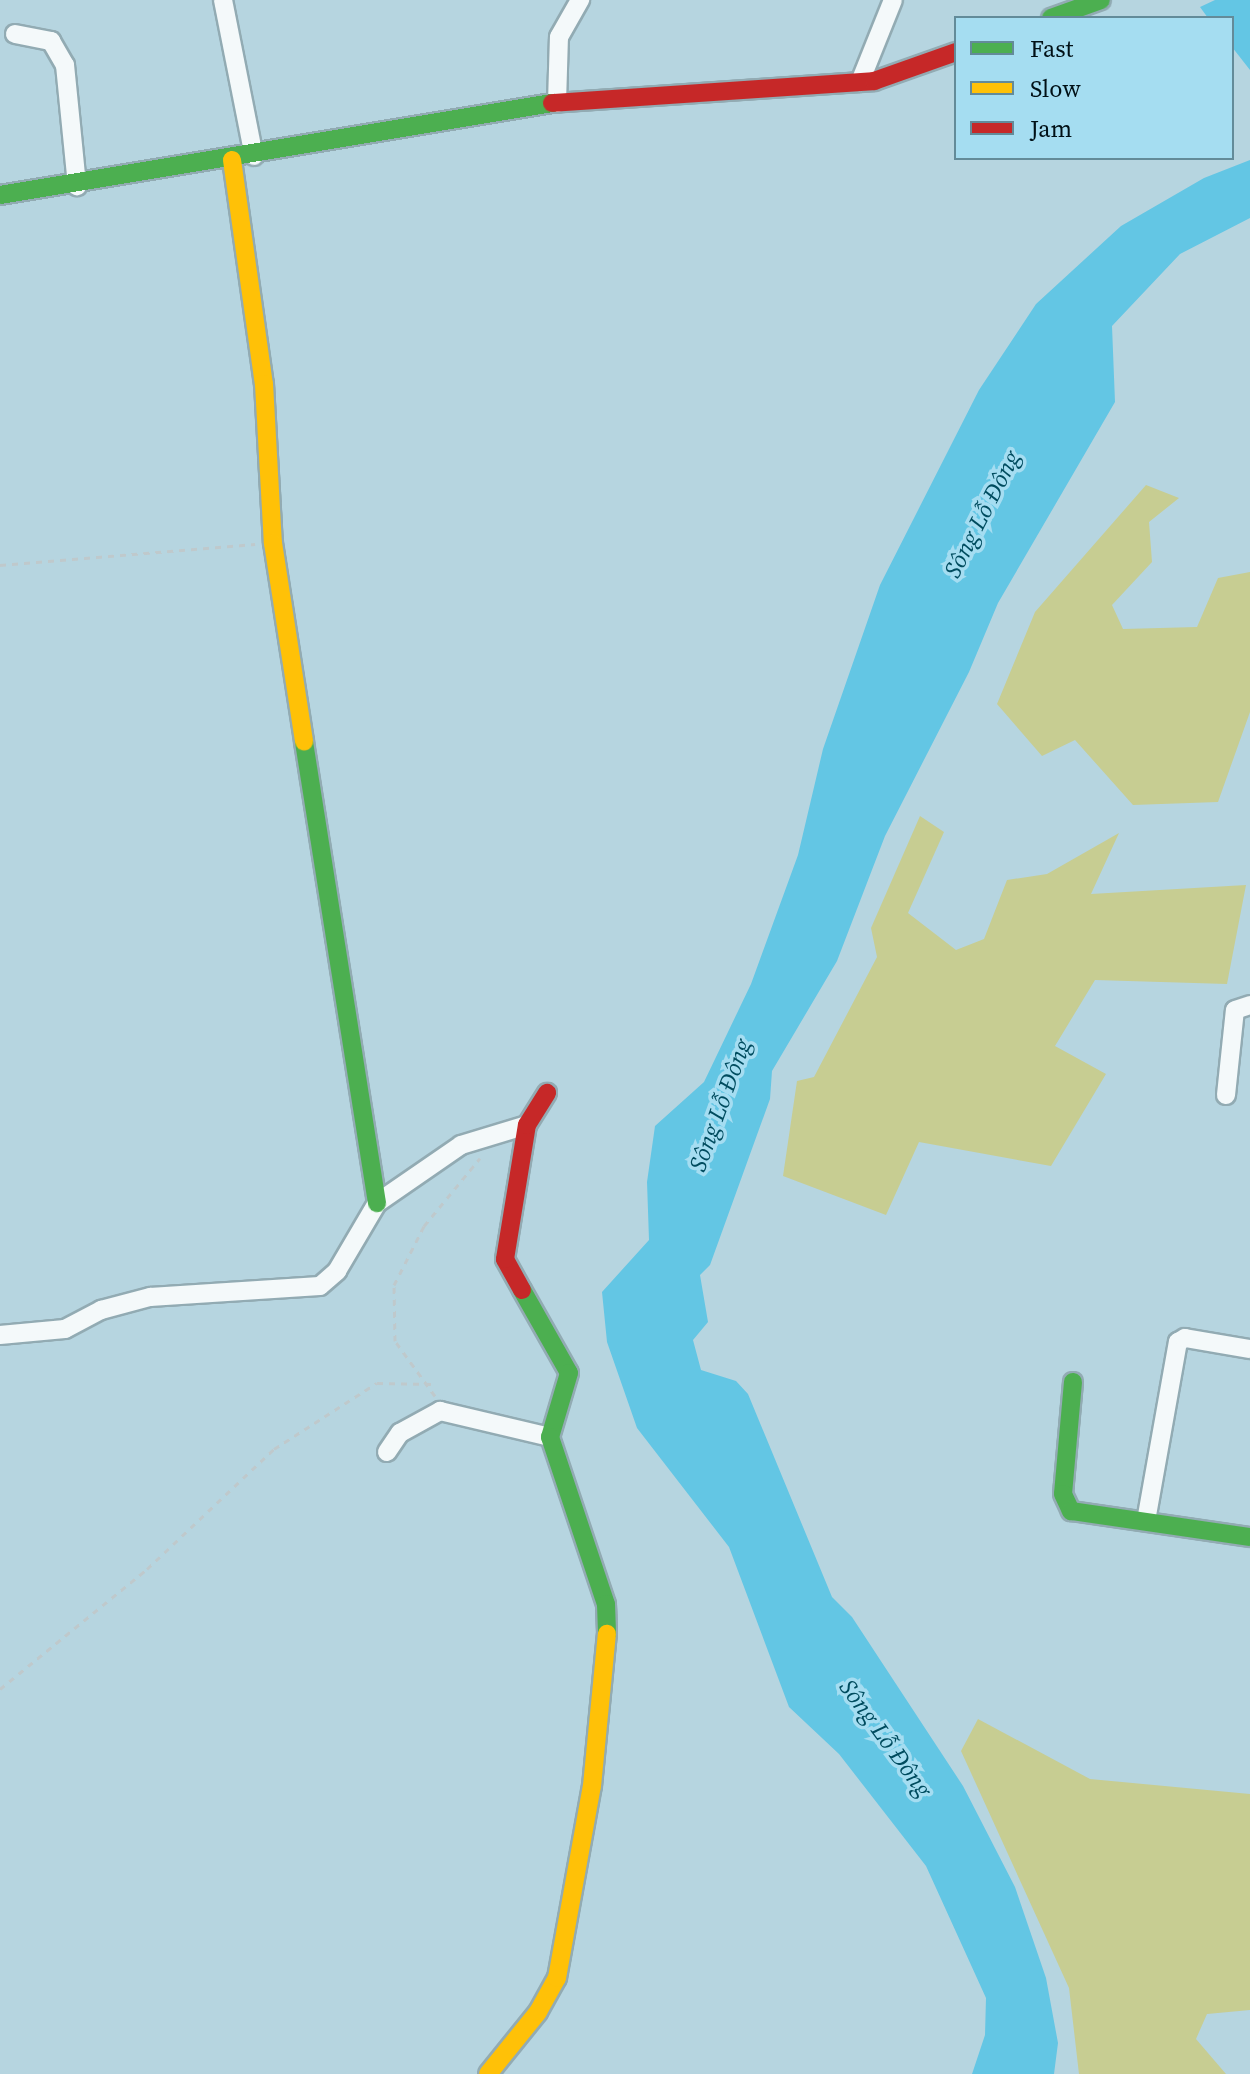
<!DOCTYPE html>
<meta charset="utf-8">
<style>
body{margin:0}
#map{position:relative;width:1250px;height:2074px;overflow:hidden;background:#b6d5e0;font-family:"Source Serif 4",serif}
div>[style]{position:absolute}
.green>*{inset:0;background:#c7cd92}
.water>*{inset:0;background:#63c6e4}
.path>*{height:3px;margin-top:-1.5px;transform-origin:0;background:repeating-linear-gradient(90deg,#bfc9cc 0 6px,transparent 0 12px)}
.roads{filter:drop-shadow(2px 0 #92abb3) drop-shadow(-2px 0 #92abb3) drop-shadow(0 2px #92abb3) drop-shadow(0 -2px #92abb3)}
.street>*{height:18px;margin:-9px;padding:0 9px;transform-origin:9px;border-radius:9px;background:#f4f9fa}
.fast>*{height:18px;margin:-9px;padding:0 9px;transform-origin:9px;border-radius:9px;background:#4caf50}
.slow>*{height:18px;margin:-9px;padding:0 9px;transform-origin:9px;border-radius:9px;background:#ffc107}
.jam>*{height:18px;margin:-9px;padding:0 9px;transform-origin:9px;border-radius:9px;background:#c62828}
span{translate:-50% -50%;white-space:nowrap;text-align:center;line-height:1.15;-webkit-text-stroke:7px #a5ddf1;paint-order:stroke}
.water-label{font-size:24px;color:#004c5f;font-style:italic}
.legend{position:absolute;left:954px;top:16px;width:280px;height:144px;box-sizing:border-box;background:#a5ddf1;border:2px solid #638b99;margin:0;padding:10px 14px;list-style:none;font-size:24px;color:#001016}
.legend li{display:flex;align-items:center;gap:16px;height:40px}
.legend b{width:40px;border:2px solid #638b99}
</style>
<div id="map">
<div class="green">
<div style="clip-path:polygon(1146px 485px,1179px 498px,1149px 522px,1152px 562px,1112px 605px,1123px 629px,1197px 627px,1218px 578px,1250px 572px,1250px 712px,1218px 802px,1133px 805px,1075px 740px,1042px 756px,997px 704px,1035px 612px)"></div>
<div style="clip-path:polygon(920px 816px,944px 832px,908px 913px,956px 950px,984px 939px,1007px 880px,1047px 874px,1119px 833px,1091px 894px,1246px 885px,1227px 984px,1095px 980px,1055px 1046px,1106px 1074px,1051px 1166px,919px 1142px,886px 1215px,783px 1176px,797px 1081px,814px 1077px,877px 957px,871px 928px)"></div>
<div style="clip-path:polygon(978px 1719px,1090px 1779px,1250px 1794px,1250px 2010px,1207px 2014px,1196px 2039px,1226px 2074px,1079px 2074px,1069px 1988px,961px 1751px)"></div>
</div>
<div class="water">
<div style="clip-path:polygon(1215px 0,1250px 0,1250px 70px,1232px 47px,1232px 18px,1208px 18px,1200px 7px)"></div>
<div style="clip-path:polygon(1250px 160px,1250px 218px,1180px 254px,1112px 326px,1115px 402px,998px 603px,969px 672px,885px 836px,837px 961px,772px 1071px,770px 1099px,710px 1265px,700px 1275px,708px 1322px,693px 1340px,701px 1370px,736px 1381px,748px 1394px,832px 1597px,852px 1617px,963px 1786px,1015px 1887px,1046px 1978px,1058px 2043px,1054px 2074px,972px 2074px,985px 2035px,986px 1998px,926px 1866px,839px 1754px,789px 1707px,729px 1547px,637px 1428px,607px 1342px,602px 1292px,649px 1240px,647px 1182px,655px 1126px,704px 1082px,751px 984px,798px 855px,823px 749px,880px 585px,979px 390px,1036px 304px,1121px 226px,1204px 178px)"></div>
</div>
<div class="path">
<div style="left:0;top:565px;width:256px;rotate:-4.7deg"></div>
<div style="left:435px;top:1396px;width:68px;rotate:-126deg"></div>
<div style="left:395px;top:1341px;width:56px;rotate:-91deg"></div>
<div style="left:394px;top:1285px;width:66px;rotate:-63deg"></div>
<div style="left:424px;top:1226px;width:88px;rotate:-50.5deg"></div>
<div style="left:0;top:1689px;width:190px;rotate:-39.2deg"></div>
<div style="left:147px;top:1569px;width:175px;rotate:-43.4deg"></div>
<div style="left:274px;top:1449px;width:122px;rotate:-32.7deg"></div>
<div style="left:377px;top:1383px;width:54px;rotate:1.1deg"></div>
</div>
<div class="roads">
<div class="street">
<div style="left:223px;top:0;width:159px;rotate:78.8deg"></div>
<div style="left:15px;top:34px;width:37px;rotate:11deg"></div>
<div style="left:51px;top:41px;width:28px;rotate:60deg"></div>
<div style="left:65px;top:65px;width:122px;rotate:84.3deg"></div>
<div style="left:860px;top:82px;width:88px;rotate:-68.1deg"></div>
<div style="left:557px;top:103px;width:66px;rotate:-88.3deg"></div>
<div style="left:559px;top:37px;width:43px;rotate:-60.4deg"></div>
<div style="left:1226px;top:1095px;width:85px;rotate:-84deg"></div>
<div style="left:1235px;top:1010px;width:16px;rotate:-18deg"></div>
<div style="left:0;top:1335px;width:65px;rotate:-5.3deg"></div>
<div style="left:65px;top:1329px;width:41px;rotate:-27.8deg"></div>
<div style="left:101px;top:1310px;width:51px;rotate:-14.9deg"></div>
<div style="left:150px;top:1297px;width:170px;rotate:-3.7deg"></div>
<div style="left:320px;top:1286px;width:23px;rotate:-41deg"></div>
<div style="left:337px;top:1271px;width:79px;rotate:-59.5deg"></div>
<div style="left:377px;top:1203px;width:102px;rotate:-34.6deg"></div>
<div style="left:461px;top:1145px;width:69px;rotate:-16.9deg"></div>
<div style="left:387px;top:1452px;width:23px;rotate:-56deg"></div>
<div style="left:400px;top:1433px;width:46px;rotate:-28.8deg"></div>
<div style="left:440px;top:1411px;width:113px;rotate:13.3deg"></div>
<div style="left:1146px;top:1521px;width:182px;rotate:-79.9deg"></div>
<div style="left:1178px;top:1342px;width:8px;rotate:-30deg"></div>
<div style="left:1185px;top:1338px;width:66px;rotate:9.6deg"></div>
</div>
<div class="fast">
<div style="left:1051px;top:18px;width:53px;rotate:-19.8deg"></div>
<div style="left:0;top:195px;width:560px;rotate:-9.46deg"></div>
<div style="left:304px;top:742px;width:467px;rotate:81deg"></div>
<div style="left:522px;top:1290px;width:95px;rotate:60.5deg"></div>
<div style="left:569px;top:1373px;width:67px;rotate:106.5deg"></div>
<div style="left:550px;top:1437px;width:176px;rotate:71.5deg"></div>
<div style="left:606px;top:1604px;width:30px;rotate:88deg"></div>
<div style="left:1073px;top:1382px;width:112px;rotate:95.1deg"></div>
<div style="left:1063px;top:1494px;width:19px;rotate:65deg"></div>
<div style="left:1071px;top:1511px;width:181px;rotate:8.3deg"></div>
</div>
<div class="slow">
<div style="left:232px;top:160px;width:226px;rotate:81.9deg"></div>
<div style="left:264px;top:384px;width:159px;rotate:86.8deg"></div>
<div style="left:273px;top:543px;width:201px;rotate:81.1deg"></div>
<div style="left:488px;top:2074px;width:80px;rotate:-51.1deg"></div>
<div style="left:538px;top:2012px;width:39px;rotate:-61deg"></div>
<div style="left:557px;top:1978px;width:195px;rotate:-79.7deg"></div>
<div style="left:592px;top:1786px;width:153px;rotate:-84.4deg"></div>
</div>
<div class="jam">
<div style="left:552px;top:103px;width:323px;rotate:-3.9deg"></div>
<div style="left:874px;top:81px;width:87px;rotate:-19.5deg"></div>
<div style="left:522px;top:1290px;width:35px;rotate:-119deg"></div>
<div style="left:505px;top:1259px;width:136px;rotate:-80.7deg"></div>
<div style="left:527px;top:1125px;width:38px;rotate:-58deg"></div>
</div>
</div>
<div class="water-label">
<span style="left:982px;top:514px;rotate:-63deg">Sông Lỗ Đông</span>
<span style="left:720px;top:1105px;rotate:-70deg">Sông Lỗ Đông</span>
<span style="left:886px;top:1738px;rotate:54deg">Sông Lỗ Đông</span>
</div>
<ul class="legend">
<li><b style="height:10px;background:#4caf50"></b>Fast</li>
<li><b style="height:10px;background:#ffc107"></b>Slow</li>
<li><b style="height:10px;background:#c62828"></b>Jam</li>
</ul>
</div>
